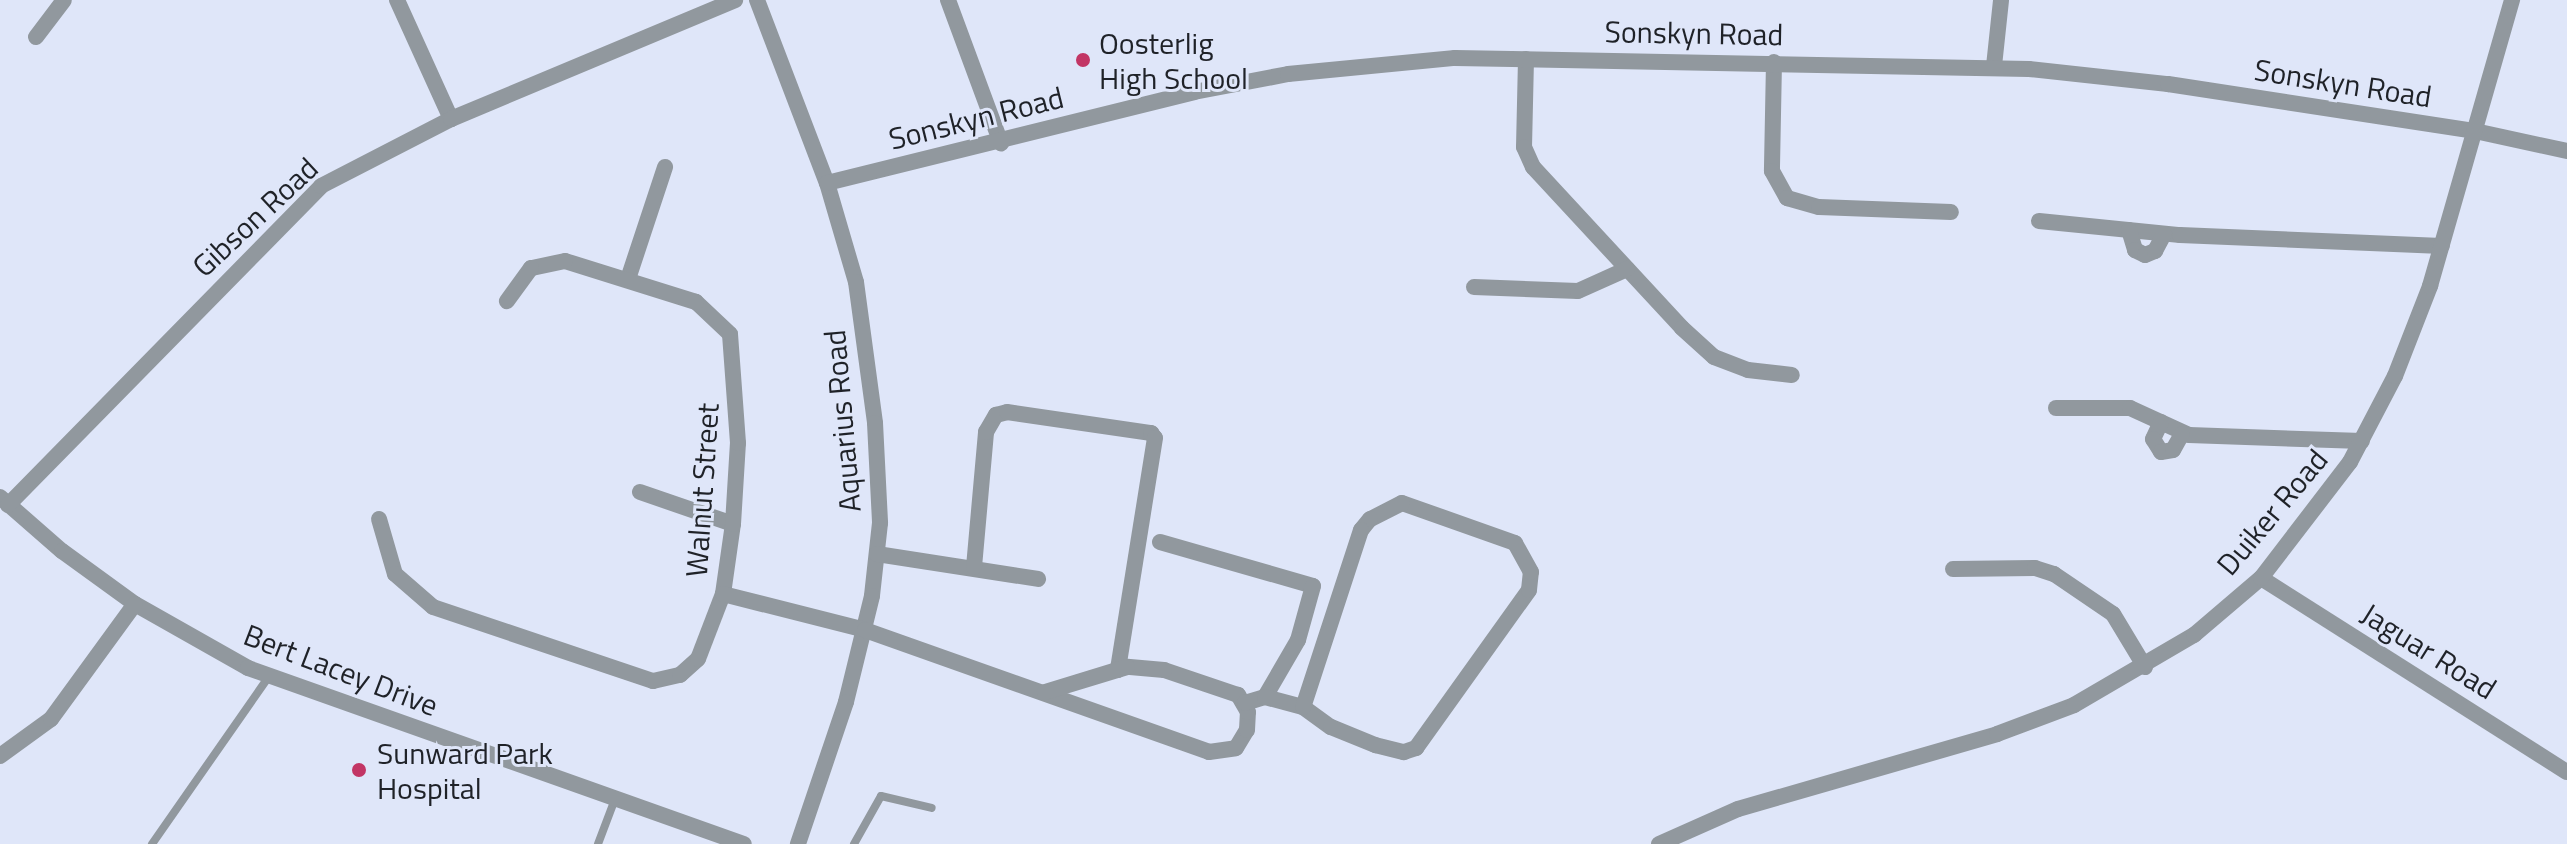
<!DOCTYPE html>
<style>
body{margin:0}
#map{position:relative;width:2567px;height:844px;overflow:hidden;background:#dfe6f9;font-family:"Titillium Web",sans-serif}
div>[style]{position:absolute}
.service>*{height:8px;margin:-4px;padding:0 4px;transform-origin:4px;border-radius:4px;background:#91989e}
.minor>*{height:16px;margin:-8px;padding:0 8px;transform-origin:8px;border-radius:8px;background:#91989e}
.dots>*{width:22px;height:22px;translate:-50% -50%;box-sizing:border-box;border:4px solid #dfe6f9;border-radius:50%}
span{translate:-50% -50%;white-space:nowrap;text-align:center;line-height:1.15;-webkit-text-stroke:6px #dfe6f9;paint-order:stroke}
.street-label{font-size:30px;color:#1f2228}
.poi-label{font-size:30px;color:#1f2228}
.left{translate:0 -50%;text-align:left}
</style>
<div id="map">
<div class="service">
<div style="left:152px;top:844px;width:205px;rotate:-55.1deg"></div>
<div style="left:598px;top:844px;width:48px;rotate:-69.3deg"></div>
<div style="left:854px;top:844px;width:55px;rotate:-60.6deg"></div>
<div style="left:881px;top:796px;width:52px;rotate:13.2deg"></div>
</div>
<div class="minor">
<div style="left:397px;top:0;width:131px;rotate:65.6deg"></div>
<div style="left:757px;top:0;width:196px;rotate:69.1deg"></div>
<div style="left:827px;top:183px;width:103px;rotate:73.7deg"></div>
<div style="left:856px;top:282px;width:142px;rotate:82.3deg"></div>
<div style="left:875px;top:423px;width:100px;rotate:87.1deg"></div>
<div style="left:880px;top:523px;width:73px;rotate:96.3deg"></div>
<div style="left:872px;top:596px;width:109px;rotate:103.8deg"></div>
<div style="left:846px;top:702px;width:150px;rotate:108.7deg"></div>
<div style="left:948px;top:0;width:153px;rotate:69.7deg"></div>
<div style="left:36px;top:37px;width:46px;rotate:-52.9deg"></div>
<div style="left:1526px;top:59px;width:88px;rotate:91.3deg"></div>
<div style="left:1524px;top:147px;width:22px;rotate:66deg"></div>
<div style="left:1533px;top:167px;width:219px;rotate:47.2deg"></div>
<div style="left:1682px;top:328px;width:43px;rotate:42.2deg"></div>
<div style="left:1714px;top:357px;width:36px;rotate:21deg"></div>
<div style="left:1748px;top:370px;width:44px;rotate:6.5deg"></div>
<div style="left:1774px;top:62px;width:109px;rotate:91.1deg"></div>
<div style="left:1772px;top:171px;width:31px;rotate:61deg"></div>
<div style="left:1787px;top:198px;width:33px;rotate:16deg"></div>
<div style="left:1819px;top:207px;width:132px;rotate:2.2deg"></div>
<div style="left:1994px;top:66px;width:66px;rotate:-83.9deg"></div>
<div style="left:827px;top:183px;width:378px;rotate:-13.9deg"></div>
<div style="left:1194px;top:92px;width:96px;rotate:-10.8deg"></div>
<div style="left:1288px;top:74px;width:168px;rotate:-5.5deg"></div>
<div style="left:1455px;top:58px;width:574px;rotate:1.1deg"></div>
<div style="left:2029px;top:69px;width:140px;rotate:6.2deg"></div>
<div style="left:2168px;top:84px;width:311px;rotate:8.7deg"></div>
<div style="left:2475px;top:131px;width:94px;rotate:12.3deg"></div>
<div style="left:2039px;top:221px;width:142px;rotate:5.7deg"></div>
<div style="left:2180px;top:235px;width:262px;rotate:2.4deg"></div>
<div style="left:2129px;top:230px;width:21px;rotate:73deg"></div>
<div style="left:2135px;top:250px;width:11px;rotate:27deg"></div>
<div style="left:2145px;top:255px;width:11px;rotate:-22deg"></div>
<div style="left:2155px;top:251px;width:19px;rotate:-62deg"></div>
<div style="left:628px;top:279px;width:118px;rotate:-71.7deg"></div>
<div style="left:1474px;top:287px;width:104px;rotate:2.2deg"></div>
<div style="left:1578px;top:291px;width:54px;rotate:-24.2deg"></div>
<div style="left:2056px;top:408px;width:74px"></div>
<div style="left:2130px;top:408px;width:65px;rotate:24.6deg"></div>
<div style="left:2189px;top:435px;width:173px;rotate:2deg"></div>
<div style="left:2161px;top:422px;width:19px;rotate:115deg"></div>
<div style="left:2153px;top:439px;width:15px;rotate:58deg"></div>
<div style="left:2161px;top:452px;width:12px;rotate:-9deg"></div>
<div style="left:2173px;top:450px;width:18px;rotate:-61deg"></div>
<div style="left:640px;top:492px;width:98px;rotate:19deg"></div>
<div style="left:0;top:497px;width:82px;rotate:41.1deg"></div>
<div style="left:62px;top:551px;width:90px;rotate:36deg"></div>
<div style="left:135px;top:604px;width:130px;rotate:29.5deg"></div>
<div style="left:248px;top:668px;width:526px;rotate:19.54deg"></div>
<div style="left:8px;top:505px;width:447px;rotate:-45.5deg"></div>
<div style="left:321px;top:186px;width:146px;rotate:-27.3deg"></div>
<div style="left:451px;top:119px;width:308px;rotate:-22.7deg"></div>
<div style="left:379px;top:519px;width:57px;rotate:73.8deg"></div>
<div style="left:395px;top:574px;width:50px;rotate:41deg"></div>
<div style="left:433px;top:607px;width:232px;rotate:18.6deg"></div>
<div style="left:653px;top:681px;width:28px;rotate:-13deg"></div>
<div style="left:680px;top:675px;width:24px;rotate:-42deg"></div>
<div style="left:698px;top:659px;width:70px;rotate:-69deg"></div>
<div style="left:723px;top:594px;width:71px;rotate:-81.9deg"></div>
<div style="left:733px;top:524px;width:81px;rotate:-86.5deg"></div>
<div style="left:738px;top:443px;width:109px;rotate:-94.2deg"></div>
<div style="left:730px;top:334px;width:47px;rotate:-136.7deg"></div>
<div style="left:696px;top:302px;width:137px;rotate:-162.6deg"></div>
<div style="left:565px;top:261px;width:35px;rotate:168deg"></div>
<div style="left:531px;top:268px;width:41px;rotate:126deg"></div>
<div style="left:1160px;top:542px;width:159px;rotate:16deg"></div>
<div style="left:1313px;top:586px;width:56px;rotate:105.5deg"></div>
<div style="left:1298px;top:640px;width:66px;rotate:120.1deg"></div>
<div style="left:877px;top:554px;width:163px;rotate:8.8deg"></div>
<div style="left:974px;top:567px;width:136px;rotate:-84.9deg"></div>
<div style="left:986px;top:432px;width:20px;rotate:-60deg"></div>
<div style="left:996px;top:415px;width:11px;rotate:-15deg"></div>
<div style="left:1007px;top:412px;width:146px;rotate:8.3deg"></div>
<div style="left:1151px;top:433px;width:6px;rotate:51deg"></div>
<div style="left:1155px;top:438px;width:235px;rotate:99.1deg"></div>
<div style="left:1953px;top:569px;width:82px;rotate:-0.7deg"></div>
<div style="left:2035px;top:568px;width:20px;rotate:18deg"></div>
<div style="left:2054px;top:574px;width:71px;rotate:34.1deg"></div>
<div style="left:2113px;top:614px;width:62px;rotate:58.9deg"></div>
<div style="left:2261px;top:578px;width:362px;rotate:32.4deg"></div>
<div style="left:723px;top:594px;width:146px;rotate:14.2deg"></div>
<div style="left:865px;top:630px;width:365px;rotate:19.5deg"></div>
<div style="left:1209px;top:752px;width:27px;rotate:-8deg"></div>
<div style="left:1236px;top:748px;width:21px;rotate:-59deg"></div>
<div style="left:1247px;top:730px;width:18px;rotate:-87deg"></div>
<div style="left:1248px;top:712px;width:20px;rotate:-120deg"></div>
<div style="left:1238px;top:695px;width:78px;rotate:-161.3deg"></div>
<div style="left:1164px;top:670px;width:37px;rotate:-175deg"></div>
<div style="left:1127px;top:667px;width:86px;rotate:163deg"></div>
<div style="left:1245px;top:703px;width:21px;rotate:-17deg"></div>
<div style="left:1265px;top:697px;width:39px;rotate:15deg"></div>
<div style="left:1303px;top:707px;width:34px;rotate:36deg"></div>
<div style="left:1331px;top:727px;width:48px;rotate:22.2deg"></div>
<div style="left:1375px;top:745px;width:30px;rotate:14deg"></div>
<div style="left:1404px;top:752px;width:13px;rotate:-18deg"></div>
<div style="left:1416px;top:748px;width:194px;rotate:-54.4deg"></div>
<div style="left:1529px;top:590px;width:18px;rotate:-84deg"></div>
<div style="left:1531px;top:572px;width:33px;rotate:-119deg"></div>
<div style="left:1515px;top:543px;width:120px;rotate:-160.5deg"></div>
<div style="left:1402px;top:503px;width:36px;rotate:153deg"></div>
<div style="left:1370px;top:519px;width:14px;rotate:129deg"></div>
<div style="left:1361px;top:530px;width:186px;rotate:108.1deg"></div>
<div style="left:0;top:756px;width:63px;rotate:-36deg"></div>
<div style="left:51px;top:719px;width:142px;rotate:-53.9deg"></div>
<div style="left:1659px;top:844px;width:86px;rotate:-23.9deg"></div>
<div style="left:1738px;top:809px;width:270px;rotate:-16.1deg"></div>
<div style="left:1997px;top:734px;width:82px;rotate:-20.6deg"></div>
<div style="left:2074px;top:705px;width:139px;rotate:-30.3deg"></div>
<div style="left:2194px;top:635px;width:88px;rotate:-40.4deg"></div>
<div style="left:2261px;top:578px;width:146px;rotate:-52.5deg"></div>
<div style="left:2350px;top:462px;width:97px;rotate:-62.4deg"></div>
<div style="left:2395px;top:376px;width:97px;rotate:-68.7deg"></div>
<div style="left:2430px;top:286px;width:298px;rotate:-74deg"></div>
</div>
<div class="dots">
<div style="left:1083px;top:60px;background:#c23565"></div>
<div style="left:359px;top:770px;background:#c23565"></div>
</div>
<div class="street-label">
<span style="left:1694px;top:33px;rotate:1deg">Sonskyn Road</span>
<span style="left:2343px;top:83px;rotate:9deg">Sonskyn Road</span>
<span style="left:976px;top:118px;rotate:-14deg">Sonskyn Road</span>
<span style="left:255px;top:217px;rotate:-43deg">Gibson Road</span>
<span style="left:842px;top:421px;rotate:-95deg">Aquarius Road</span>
<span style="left:702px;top:490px;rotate:-86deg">Walnut Street</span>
<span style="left:2272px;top:512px;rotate:-50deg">Duiker Road</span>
<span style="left:2429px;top:651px;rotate:32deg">Jaguar Road</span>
<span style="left:341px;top:670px;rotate:21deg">Bert Lacey Drive</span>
</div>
<div class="poi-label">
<span class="left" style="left:1099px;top:60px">Oosterlig<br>High School</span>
<span class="left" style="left:377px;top:770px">Sunward Park<br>Hospital</span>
</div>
</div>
